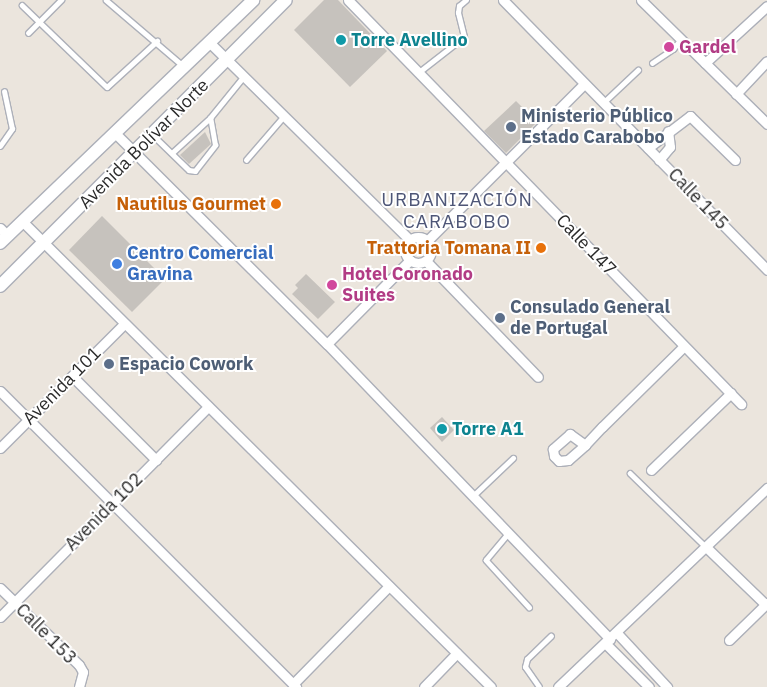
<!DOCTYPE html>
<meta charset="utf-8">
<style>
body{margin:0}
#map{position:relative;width:767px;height:687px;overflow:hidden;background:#ebe5dd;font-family:"IBM Plex Sans",sans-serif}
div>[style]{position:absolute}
.building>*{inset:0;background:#c6c2bd}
.roads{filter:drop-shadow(1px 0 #adb0b9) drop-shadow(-1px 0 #adb0b9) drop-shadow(0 1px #adb0b9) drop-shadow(0 -1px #adb0b9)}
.lane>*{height:4.5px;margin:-2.25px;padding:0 2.25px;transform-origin:2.25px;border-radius:2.25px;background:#fff}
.street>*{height:9px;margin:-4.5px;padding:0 4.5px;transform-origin:4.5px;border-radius:4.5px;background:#fff}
.street>.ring{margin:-4.5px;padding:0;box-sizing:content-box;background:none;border:9px solid #fff;border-radius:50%}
.secondary>*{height:12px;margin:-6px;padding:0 6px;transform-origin:6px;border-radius:6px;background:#fff}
.dots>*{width:14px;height:14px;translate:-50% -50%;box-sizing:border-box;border:2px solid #fff;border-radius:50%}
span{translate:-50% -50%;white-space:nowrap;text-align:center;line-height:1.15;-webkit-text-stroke:4px #fff;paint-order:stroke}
.culture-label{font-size:18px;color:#0d838f;font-weight:700}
.left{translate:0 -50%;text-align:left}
.hotel-label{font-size:18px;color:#b23c85;font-weight:700}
.service-label{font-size:18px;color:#4e5e75;font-weight:700}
.street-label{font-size:18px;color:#2a2a2a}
.food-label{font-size:18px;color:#c56008;font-weight:700}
.right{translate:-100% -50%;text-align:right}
.shop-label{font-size:18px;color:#366cbe;font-weight:700}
.neighbourhood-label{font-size:19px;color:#4e5677;letter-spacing:1px}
</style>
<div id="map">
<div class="building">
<div style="clip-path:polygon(324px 0,338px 0,387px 51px,350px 87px,294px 30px)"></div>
<div style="clip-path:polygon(516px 101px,537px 122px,506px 153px,484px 131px)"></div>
<div style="clip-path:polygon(205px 132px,211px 144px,189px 164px,180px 155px)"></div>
<div style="clip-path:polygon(102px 216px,165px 279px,132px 312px,69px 250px)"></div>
<div style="clip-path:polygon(306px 274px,335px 302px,318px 319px,292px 294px,298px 288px,295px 285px)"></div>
<div style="clip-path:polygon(442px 417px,454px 430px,442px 442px,430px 428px)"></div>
</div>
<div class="roads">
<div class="lane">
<div style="left:106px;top:0;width:100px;rotate:40.5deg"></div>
<div style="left:22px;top:5px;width:118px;rotate:44deg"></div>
<div style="left:107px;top:87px;width:68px;rotate:-42.6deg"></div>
<div style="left:28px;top:33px;width:47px;rotate:-45deg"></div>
<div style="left:652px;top:63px;width:25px;rotate:-34deg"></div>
<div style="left:673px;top:49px;width:13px;rotate:-51deg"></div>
<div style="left:419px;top:72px;width:57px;rotate:-37.9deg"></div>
<div style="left:464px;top:37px;width:25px;rotate:-104deg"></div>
<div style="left:458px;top:13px;width:7px;rotate:-82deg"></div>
<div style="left:459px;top:6px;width:9px;rotate:-41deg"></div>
<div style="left:603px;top:103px;width:48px;rotate:-43.3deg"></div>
<div style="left:153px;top:135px;width:50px;rotate:44.2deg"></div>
<div style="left:189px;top:170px;width:6px;rotate:9deg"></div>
<div style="left:195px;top:171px;width:33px;rotate:-52deg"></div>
<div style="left:215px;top:145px;width:27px;rotate:-100deg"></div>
<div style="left:0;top:146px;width:21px;rotate:-55deg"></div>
<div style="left:12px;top:129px;width:38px;rotate:-102deg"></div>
<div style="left:172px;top:153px;width:52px;rotate:-42.6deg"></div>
<div style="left:210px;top:118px;width:54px;rotate:-51deg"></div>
<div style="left:246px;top:160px;width:58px;rotate:-49.2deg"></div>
<div style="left:630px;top:473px;width:106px;rotate:44.2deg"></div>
<div style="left:473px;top:496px;width:55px;rotate:-43.5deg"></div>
<div style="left:509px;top:533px;width:35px;rotate:130deg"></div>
<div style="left:486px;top:560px;width:64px;rotate:47.5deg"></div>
<div style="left:539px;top:687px;width:24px;rotate:-125deg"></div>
<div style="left:525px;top:667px;width:8px;rotate:-76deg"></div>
<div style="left:527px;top:659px;width:33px;rotate:-44deg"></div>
</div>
<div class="street">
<div style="left:348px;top:0;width:564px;rotate:45.79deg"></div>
<div style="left:503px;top:0;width:378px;rotate:45.6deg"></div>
<div style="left:641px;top:0;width:177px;rotate:44.5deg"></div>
<div style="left:210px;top:43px;width:281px;rotate:44.6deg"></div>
<div style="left:705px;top:63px;width:84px;rotate:-42.6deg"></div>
<div style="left:736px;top:94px;width:45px;rotate:-46.8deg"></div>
<div style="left:116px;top:134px;width:298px;rotate:44.9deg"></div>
<div style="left:648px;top:148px;width:53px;rotate:-37.3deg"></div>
<div style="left:690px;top:116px;width:63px;rotate:44.4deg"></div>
<div style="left:659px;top:160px;width:17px;rotate:-50deg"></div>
<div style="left:670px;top:147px;width:16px;rotate:-97deg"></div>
<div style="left:22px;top:221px;width:661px;rotate:44.82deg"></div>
<div style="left:0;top:228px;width:10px;rotate:45deg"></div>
<div class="ring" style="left:405px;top:237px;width:17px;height:17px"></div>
<div style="left:427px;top:241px;width:222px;rotate:-45deg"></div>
<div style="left:410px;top:260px;width:118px;rotate:134.7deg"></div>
<div style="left:327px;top:344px;width:409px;rotate:46.2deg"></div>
<div style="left:426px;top:261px;width:161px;rotate:46deg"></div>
<div style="left:72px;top:376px;width:119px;rotate:45deg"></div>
<div style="left:0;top:391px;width:419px;rotate:45deg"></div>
<div style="left:585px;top:445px;width:19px;rotate:-144deg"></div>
<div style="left:570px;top:434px;width:23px;rotate:139deg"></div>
<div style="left:553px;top:449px;width:7px;rotate:82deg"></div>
<div style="left:554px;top:456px;width:7px;rotate:45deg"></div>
<div style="left:559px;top:461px;width:9px;rotate:-6deg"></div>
<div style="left:568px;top:460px;width:23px;rotate:-41deg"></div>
<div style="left:585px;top:445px;width:25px;rotate:-47deg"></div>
<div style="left:602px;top:427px;width:115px;rotate:-44.6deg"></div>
<div style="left:0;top:448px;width:175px;rotate:-45deg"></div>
<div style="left:651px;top:470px;width:111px;rotate:-43.9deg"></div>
<div style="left:706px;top:547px;width:82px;rotate:44deg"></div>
<div style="left:0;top:588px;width:110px;rotate:44.3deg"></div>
<div style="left:79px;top:665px;width:8px;rotate:60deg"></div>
<div style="left:83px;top:672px;width:16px;rotate:105deg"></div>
<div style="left:0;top:617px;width:296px;rotate:-45.3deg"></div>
<div style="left:617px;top:633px;width:74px;rotate:47.2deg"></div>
<div style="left:729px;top:640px;width:53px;rotate:-44.2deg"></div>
<div style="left:605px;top:643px;width:62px;rotate:45deg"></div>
<div style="left:293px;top:684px;width:137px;rotate:-45.6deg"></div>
<div style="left:424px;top:687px;width:47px;rotate:-45.9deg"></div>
<div style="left:558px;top:687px;width:289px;rotate:-43.6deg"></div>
</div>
<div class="secondary">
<div style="left:0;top:243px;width:351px;rotate:-43.8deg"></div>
<div style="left:0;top:286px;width:404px;rotate:-45deg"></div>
</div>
</div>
<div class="dots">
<div style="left:341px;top:40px;background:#0f9aa8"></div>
<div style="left:669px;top:47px;background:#d1479c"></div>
<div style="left:511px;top:127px;background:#5c6f8a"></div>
<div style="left:276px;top:204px;background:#e8710a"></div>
<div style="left:541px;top:248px;background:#e8710a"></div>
<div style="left:117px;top:264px;background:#3f7fe0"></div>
<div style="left:332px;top:285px;background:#d1479c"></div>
<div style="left:500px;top:318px;background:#5c6f8a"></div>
<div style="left:109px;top:364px;background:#5c6f8a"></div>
<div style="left:442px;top:429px;background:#0f9aa8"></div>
</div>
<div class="culture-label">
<span class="left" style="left:351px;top:40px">Torre Avellino</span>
<span class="left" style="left:452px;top:429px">Torre A1</span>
</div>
<div class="hotel-label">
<span class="left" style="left:679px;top:47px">Gardel</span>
<span class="left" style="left:342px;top:285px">Hotel Coronado<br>Suites</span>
</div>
<div class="service-label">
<span class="left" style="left:521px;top:127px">Ministerio Público<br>Estado Carabobo</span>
<span class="left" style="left:510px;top:318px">Consulado General<br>de Portugal</span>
<span class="left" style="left:119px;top:364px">Espacio Cowork</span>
</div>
<div class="street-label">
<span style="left:144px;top:144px;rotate:-45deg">Avenida Bolívar Norte</span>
<span style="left:698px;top:199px;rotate:46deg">Calle 145</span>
<span style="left:586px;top:245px;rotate:46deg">Calle 147</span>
<span style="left:62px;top:386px;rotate:-45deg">Avenida 101</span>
<span style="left:104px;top:512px;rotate:-45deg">Avenida 102</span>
<span style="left:46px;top:634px;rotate:45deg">Calle 153</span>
</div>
<div class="food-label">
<span class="right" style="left:266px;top:204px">Nautilus Gourmet</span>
<span class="right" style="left:531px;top:248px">Trattoria Tomana II</span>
</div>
<div class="shop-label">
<span class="left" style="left:127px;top:264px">Centro Comercial<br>Gravina</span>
</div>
<div class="neighbourhood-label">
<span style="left:457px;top:211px">URBANIZACIÓN<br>CARABOBO</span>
</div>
</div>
